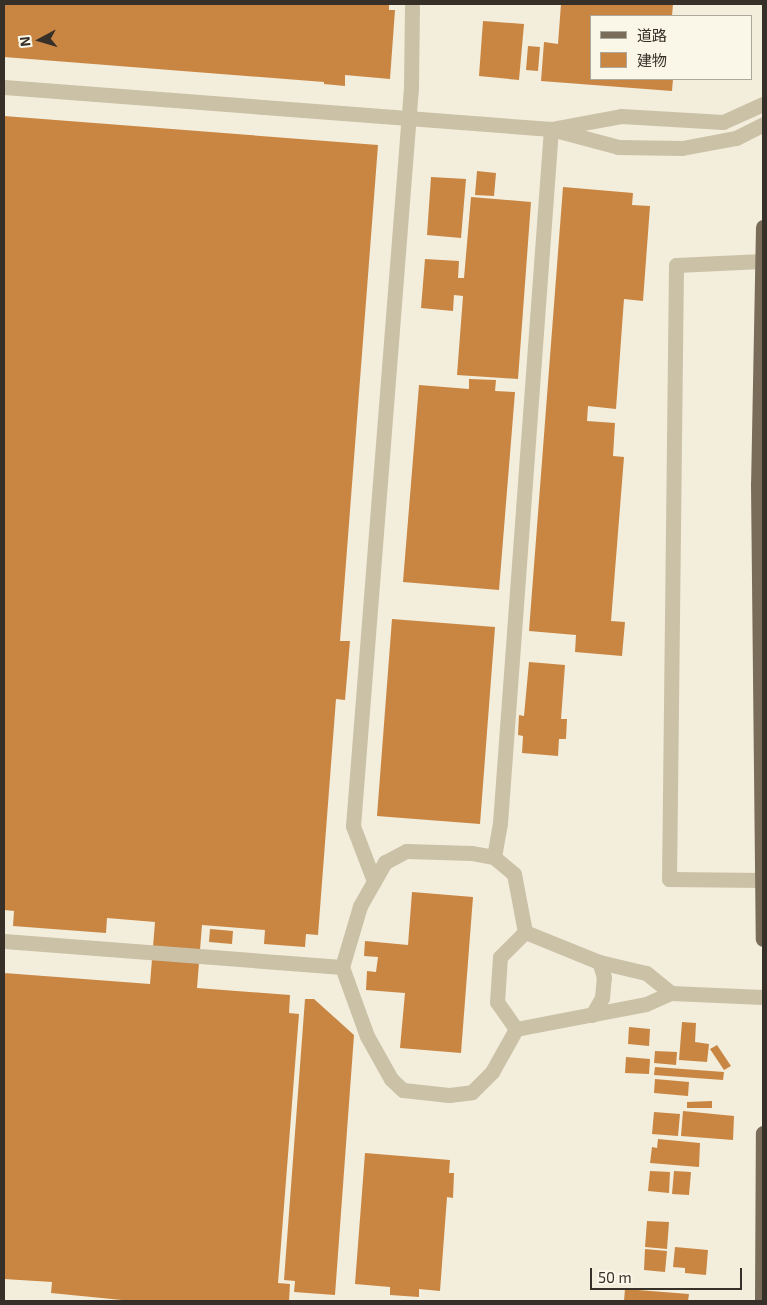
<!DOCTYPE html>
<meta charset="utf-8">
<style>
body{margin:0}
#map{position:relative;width:767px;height:1305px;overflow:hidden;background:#f3eddb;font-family:"Exo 2","Noto Sans JP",sans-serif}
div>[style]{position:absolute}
.building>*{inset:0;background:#c98643}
.minor>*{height:15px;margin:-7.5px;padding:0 7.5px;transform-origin:7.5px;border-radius:7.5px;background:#cbc1a7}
.major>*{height:15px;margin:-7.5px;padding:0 7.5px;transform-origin:7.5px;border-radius:7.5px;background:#796c58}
span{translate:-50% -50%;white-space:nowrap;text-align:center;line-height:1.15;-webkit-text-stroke:4.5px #faf6e8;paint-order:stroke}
.frame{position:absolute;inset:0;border:5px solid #373028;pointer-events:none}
.legend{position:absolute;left:590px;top:15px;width:162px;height:65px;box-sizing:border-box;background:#faf6e8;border:1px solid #aca79b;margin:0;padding:6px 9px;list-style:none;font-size:15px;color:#373028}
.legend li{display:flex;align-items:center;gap:10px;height:25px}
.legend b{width:25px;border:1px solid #aca79b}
.north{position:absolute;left:15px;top:15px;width:50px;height:50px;-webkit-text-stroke:4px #faf6e8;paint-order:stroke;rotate:264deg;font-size:14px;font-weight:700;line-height:20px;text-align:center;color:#373028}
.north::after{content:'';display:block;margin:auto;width:18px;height:22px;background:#373028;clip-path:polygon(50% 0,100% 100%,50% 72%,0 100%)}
.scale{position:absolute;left:590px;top:1268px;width:152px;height:22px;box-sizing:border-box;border:2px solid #373028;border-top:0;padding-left:6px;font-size:15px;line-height:18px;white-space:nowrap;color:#373028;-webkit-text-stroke:4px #faf6e8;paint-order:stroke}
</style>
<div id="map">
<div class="building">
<div style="clip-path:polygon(4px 4px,389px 4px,389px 10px,395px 10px,390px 79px,345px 75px,345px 86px,324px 84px,324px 82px,4px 57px)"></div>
<div style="clip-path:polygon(561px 4px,673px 4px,672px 16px,591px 16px,591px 79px,673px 79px,672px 91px,541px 81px,544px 42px,558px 44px)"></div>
<div style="clip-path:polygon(483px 21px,524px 24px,519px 80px,479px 76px)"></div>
<div style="clip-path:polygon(528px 46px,540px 47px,538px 71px,526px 70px)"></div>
<div style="clip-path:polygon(4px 116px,378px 145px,340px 641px,350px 641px,345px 700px,336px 699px,318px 935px,306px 934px,305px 947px,264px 944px,265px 930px,202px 925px,197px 988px,290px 995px,289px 1013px,299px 1014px,278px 1283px,290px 1284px,289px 1301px,132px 1301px,51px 1293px,52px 1282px,4px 1279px,4px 973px,150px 984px,155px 922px,107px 918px,106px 933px,13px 926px,14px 911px,4px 910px)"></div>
<div style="clip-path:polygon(477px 171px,496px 173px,494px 196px,475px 195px)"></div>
<div style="clip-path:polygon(431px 177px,466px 179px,461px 238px,427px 235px)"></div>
<div style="clip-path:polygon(563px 187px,633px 193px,632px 205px,650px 206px,643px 301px,624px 299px,616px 409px,588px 406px,587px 421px,615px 423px,613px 456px,624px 457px,611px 621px,625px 622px,622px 656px,575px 652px,576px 635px,529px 631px)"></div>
<div style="clip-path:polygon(471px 197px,531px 202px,518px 379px,457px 375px,463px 296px,454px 295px,453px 311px,421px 308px,425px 259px,459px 261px,458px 278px,464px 278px)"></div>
<div style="clip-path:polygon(469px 379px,496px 380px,495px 391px,515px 392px,499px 590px,403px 582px,419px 385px,469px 389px)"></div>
<div style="clip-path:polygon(392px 619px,495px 627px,480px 824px,377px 816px)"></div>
<div style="clip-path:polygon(529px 662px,565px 665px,561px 719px,567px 719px,566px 739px,559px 739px,558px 756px,522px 753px,523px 736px,518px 735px,519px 715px,524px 716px)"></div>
<div style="clip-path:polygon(412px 892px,473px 897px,461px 1053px,400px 1048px,405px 993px,366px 990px,367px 971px,376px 972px,378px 957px,364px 956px,365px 941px,408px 945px)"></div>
<div style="clip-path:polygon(210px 929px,233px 931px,232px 944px,209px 942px)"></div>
<div style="clip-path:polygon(305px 999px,314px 999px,354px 1035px,335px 1295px,294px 1292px,295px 1281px,284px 1280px)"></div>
<div style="clip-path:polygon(682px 1022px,696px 1023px,695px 1042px,709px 1044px,707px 1062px,679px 1060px)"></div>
<div style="clip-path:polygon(629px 1027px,650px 1029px,649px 1046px,628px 1044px)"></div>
<div style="clip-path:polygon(717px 1045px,731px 1066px,724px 1070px,710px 1049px)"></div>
<div style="clip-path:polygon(655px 1051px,677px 1052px,676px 1065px,654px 1063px)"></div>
<div style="clip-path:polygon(626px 1057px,650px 1059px,649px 1074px,625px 1073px)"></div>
<div style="clip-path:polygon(655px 1067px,724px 1072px,723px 1080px,654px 1075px)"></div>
<div style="clip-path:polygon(655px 1079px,689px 1082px,688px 1096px,654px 1093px)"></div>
<div style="clip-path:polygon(712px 1101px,712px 1108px,687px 1108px,687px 1102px)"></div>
<div style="clip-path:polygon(683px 1111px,734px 1116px,733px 1140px,681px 1136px)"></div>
<div style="clip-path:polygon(654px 1112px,680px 1114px,678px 1136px,652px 1134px)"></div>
<div style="clip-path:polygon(658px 1139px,700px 1143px,699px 1167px,650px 1163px,652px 1147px,657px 1148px)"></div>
<div style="clip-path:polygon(365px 1153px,450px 1160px,449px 1173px,454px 1173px,453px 1198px,447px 1197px,440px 1291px,419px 1289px,419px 1297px,390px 1295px,390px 1287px,355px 1284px)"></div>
<div style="clip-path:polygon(650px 1171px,670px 1172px,669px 1193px,648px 1191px)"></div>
<div style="clip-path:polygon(674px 1171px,691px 1172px,689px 1195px,672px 1194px)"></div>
<div style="clip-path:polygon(647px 1221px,669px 1222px,667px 1249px,645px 1247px)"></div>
<div style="clip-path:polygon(675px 1247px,708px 1250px,706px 1275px,685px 1273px,685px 1268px,673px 1267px)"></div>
<div style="clip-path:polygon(645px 1249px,667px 1251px,665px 1272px,644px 1270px)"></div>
<div style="clip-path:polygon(625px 1289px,689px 1294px,688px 1301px,624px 1301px)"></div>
</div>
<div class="minor">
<div style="left:4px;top:87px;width:549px;rotate:4.39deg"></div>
<div style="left:551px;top:129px;width:71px;rotate:-10.5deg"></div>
<div style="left:621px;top:116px;width:102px;rotate:3.4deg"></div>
<div style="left:723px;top:122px;width:44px;rotate:-24.2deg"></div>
<div style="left:762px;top:261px;width:86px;rotate:177.3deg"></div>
<div style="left:676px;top:265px;width:614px;rotate:90.65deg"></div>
<div style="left:669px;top:879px;width:94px;rotate:0.6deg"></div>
<div style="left:494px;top:857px;width:35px;rotate:-80deg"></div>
<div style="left:500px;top:823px;width:696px;rotate:-85.8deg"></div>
<div style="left:551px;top:129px;width:69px;rotate:15deg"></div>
<div style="left:618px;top:147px;width:64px;rotate:0.9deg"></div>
<div style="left:682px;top:148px;width:55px;rotate:-10.5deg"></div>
<div style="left:736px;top:138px;width:30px;rotate:-27deg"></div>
<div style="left:374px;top:881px;width:59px;rotate:-110.9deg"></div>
<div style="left:353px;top:826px;width:741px;rotate:-85.51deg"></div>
<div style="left:411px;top:87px;width:80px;rotate:-89.3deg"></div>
<div style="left:4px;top:941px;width:339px;rotate:4.4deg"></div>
<div style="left:671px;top:993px;width:32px;rotate:-141deg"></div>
<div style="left:646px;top:973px;width:48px;rotate:-166.8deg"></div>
<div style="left:599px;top:962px;width:80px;rotate:-157.9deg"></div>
<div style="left:525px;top:932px;width:59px;rotate:-100.7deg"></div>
<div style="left:514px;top:874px;width:26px;rotate:-140deg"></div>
<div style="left:494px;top:857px;width:22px;rotate:-170deg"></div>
<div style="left:472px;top:853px;width:66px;rotate:-178.3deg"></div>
<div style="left:406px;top:851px;width:24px;rotate:152deg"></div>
<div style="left:385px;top:862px;width:51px;rotate:119.6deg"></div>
<div style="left:360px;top:906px;width:64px;rotate:106.4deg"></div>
<div style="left:342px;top:967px;width:73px;rotate:70.1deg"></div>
<div style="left:367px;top:1036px;width:49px;rotate:60.8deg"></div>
<div style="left:391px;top:1079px;width:16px;rotate:43deg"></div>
<div style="left:403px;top:1090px;width:46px;rotate:6.2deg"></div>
<div style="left:449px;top:1095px;width:23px;rotate:-7deg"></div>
<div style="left:472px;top:1092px;width:28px;rotate:-45deg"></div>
<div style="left:492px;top:1072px;width:49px;rotate:-60.8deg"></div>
<div style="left:516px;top:1029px;width:132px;rotate:-10.9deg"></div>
<div style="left:646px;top:1004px;width:27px;rotate:-24deg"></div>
<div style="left:671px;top:993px;width:92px;rotate:2.5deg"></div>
<div style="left:592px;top:1015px;width:20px;rotate:-60deg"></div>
<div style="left:602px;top:998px;width:21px;rotate:-85deg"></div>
<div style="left:604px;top:977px;width:16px;rotate:-108deg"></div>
<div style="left:516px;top:1029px;width:33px;rotate:-125deg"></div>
<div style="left:497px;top:1002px;width:45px;rotate:-86.2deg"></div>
<div style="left:500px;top:957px;width:35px;rotate:-45deg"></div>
</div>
<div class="major">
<div style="left:763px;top:227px;width:257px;rotate:91.1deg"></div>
<div style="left:758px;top:484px;width:455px;rotate:89.4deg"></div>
<div style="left:762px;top:1301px;width:168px;rotate:-89.7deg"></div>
</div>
<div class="frame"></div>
<ul class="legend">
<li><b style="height:6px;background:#796c58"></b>道路</li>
<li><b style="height:14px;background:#c98643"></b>建物</li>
</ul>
<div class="north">N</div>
<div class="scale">50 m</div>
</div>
